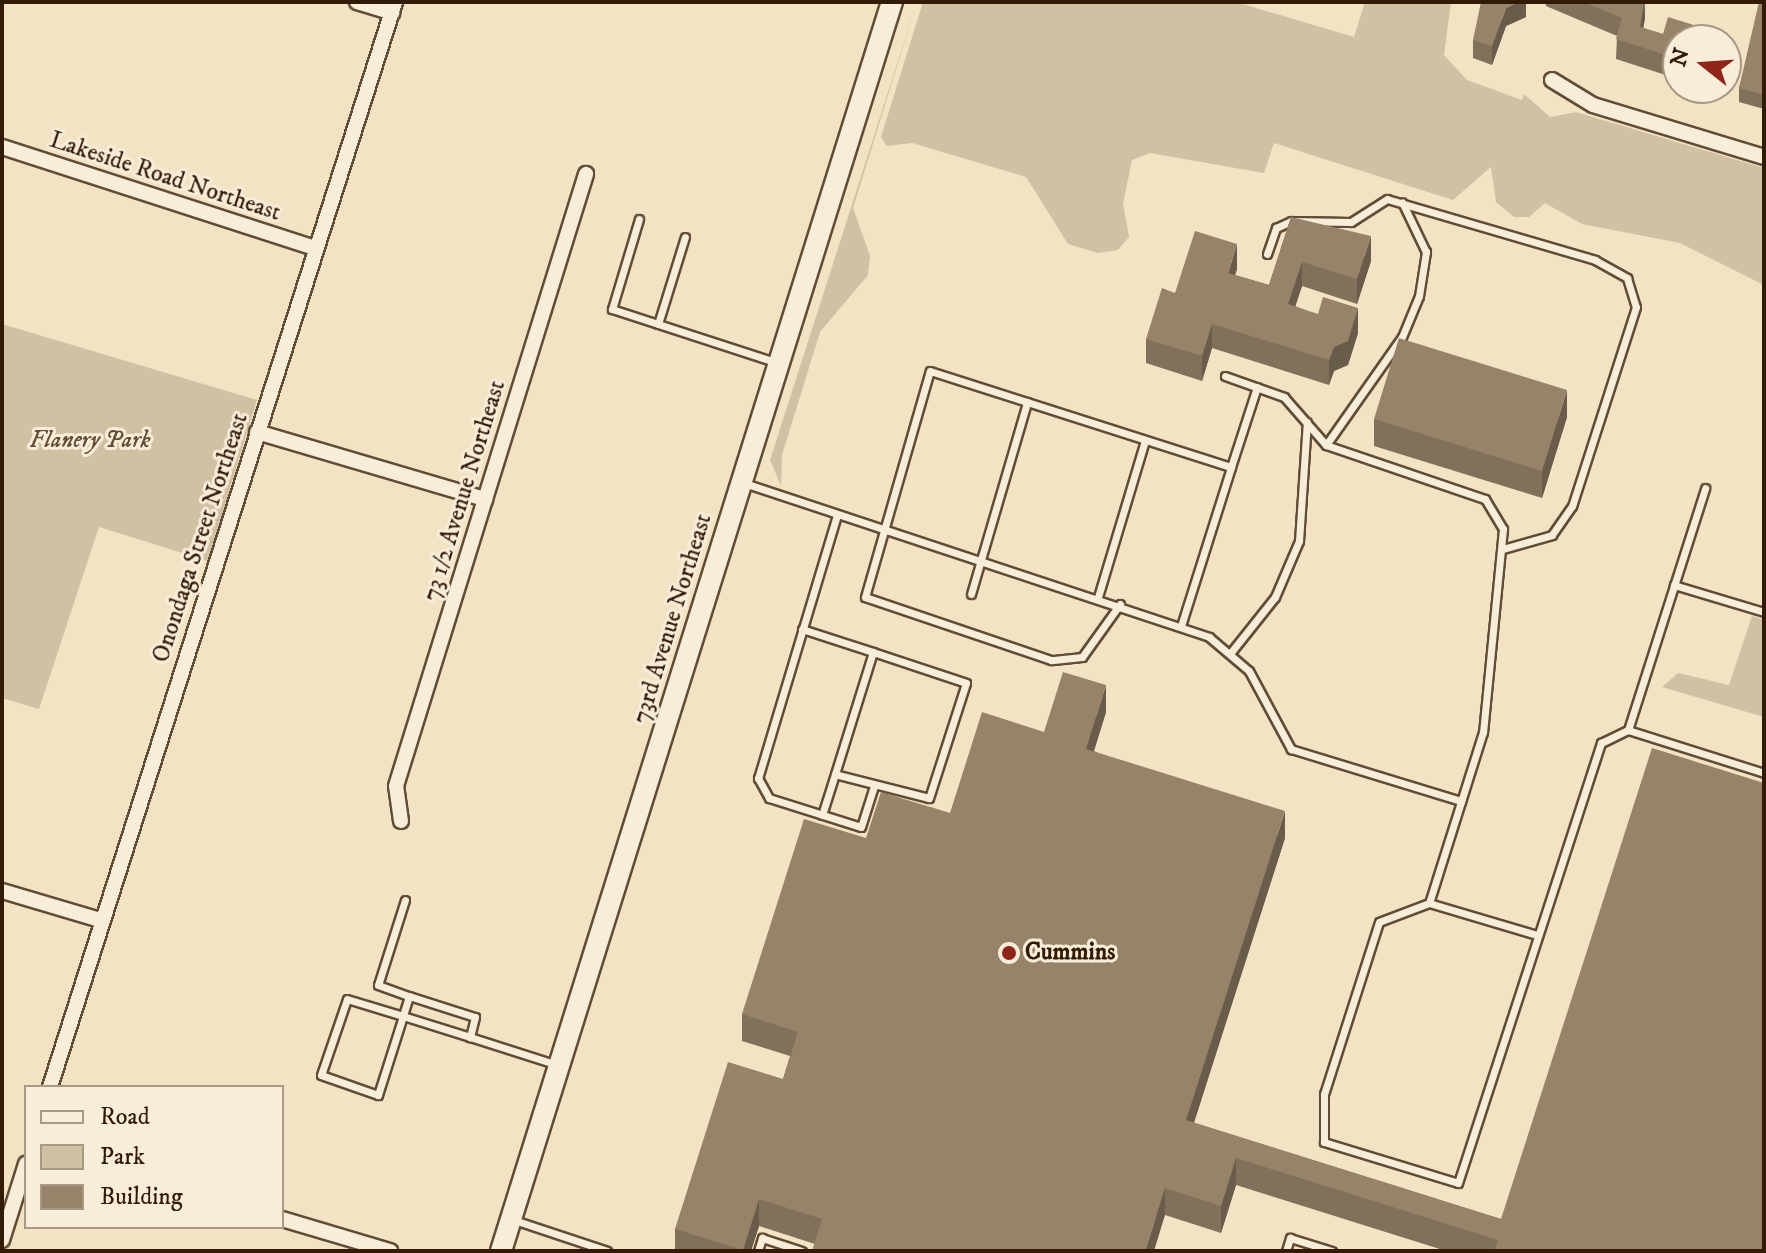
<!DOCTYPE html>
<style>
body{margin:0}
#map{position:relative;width:1766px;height:1253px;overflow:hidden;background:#f2e3c4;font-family:"IM FELL DW Pica",serif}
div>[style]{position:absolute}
.green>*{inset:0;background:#d1c1a4}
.roads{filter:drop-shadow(2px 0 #624c36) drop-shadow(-2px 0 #624c36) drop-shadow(0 2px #624c36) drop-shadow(0 -2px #624c36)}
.lane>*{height:7px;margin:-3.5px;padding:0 3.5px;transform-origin:3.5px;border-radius:3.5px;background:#f7edd9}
.street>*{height:14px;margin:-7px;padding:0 7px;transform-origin:7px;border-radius:7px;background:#f7edd9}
.secondary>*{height:20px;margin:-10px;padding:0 10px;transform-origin:10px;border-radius:10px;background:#f7edd9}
.wall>*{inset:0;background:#81715a}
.shaded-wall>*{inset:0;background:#695c4a}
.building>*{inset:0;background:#968369}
.dots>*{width:22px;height:22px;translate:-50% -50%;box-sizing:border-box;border:4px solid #f7edd9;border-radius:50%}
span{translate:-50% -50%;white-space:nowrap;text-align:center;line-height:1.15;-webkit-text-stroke:6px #f7edd9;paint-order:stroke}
.street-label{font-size:24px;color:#321a06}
.park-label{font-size:24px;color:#624c35;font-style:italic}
.poi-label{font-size:24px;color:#321a06;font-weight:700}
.left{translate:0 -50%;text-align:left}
.frame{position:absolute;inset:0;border:4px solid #321a06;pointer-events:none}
.legend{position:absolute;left:24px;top:1085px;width:260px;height:144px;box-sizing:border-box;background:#f7edd9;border:2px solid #a89985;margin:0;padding:10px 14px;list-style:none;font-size:24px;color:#321a06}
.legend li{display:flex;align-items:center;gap:16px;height:40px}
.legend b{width:40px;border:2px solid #a89985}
.north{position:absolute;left:1662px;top:24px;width:80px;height:80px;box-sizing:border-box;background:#f7edd9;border:2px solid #a89985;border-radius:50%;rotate:287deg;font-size:22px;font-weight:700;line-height:32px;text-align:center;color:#321a06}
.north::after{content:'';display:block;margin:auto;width:28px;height:36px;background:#8f2418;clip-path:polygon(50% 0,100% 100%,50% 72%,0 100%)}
</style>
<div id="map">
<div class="green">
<div style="clip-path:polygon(917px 2px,853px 208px,870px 256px,868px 275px,820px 332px,782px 455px,781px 486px,770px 460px)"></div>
<div style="clip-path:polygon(923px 2px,1236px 2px,1354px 37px,1365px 2px,1451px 2px,1444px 55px,1467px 80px,1522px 100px,1524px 94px,1550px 117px,1576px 112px,1764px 168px,1764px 285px,1680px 243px,1582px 224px,1545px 203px,1529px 217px,1514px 217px,1496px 202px,1491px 167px,1453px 200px,1274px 143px,1264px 173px,1150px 153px,1132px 160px,1123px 204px,1129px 237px,1118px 250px,1098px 253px,1068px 244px,1026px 177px,912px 143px,887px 146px,881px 137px)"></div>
<div style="clip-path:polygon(2px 324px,257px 400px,208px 561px,99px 527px,39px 709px,2px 698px)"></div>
<div style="clip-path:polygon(1752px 616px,1764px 620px,1764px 717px,1662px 687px,1678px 673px,1729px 685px)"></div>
</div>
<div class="roads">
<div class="lane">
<div style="left:639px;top:219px;width:94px;rotate:106.7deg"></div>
<div style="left:612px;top:309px;width:175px;rotate:18deg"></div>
<div style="left:1267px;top:254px;width:28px;rotate:-71deg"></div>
<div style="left:1276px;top:228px;width:17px;rotate:-25deg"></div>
<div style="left:1291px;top:221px;width:60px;rotate:1deg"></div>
<div style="left:1351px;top:222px;width:43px;rotate:-32.6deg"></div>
<div style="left:1387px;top:199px;width:217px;rotate:16.3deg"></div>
<div style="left:1595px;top:260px;width:37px;rotate:29deg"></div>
<div style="left:1627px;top:278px;width:30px;rotate:73deg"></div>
<div style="left:1636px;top:307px;width:209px;rotate:107.8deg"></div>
<div style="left:1572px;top:506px;width:35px;rotate:125deg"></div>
<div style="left:1552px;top:535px;width:51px;rotate:164.1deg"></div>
<div style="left:658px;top:324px;width:91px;rotate:-72.8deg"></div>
<div style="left:1225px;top:376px;width:63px;rotate:19.6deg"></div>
<div style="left:1284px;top:397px;width:64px;rotate:48.8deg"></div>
<div style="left:1326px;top:445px;width:168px;rotate:18.8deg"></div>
<div style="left:1485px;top:499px;width:35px;rotate:59deg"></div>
<div style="left:1503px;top:529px;width:204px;rotate:95.6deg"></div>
<div style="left:1483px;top:732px;width:179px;rotate:107.5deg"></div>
<div style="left:1429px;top:903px;width:53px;rotate:159.2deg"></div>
<div style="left:1379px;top:922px;width:181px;rotate:107.7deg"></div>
<div style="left:1324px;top:1094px;width:48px;rotate:90deg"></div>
<div style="left:1324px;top:1142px;width:140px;rotate:17deg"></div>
<div style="left:1458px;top:1183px;width:463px;rotate:-72deg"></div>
<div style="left:1601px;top:743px;width:30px;rotate:-26deg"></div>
<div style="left:1628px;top:730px;width:143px;rotate:17.5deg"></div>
<div style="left:1326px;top:445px;width:132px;rotate:-54.9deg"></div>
<div style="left:1402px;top:337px;width:44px;rotate:-67.5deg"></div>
<div style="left:1419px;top:296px;width:45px;rotate:-81deg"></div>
<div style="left:1426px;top:252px;width:55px;rotate:-115.6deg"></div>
<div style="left:744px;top:483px;width:490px;rotate:18.3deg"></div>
<div style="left:1209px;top:637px;width:52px;rotate:40.4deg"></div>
<div style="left:1249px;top:671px;width:89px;rotate:61.7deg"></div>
<div style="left:1291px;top:749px;width:178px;rotate:17deg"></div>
<div style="left:837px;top:515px;width:275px;rotate:106.7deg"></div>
<div style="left:758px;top:778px;width:23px;rotate:61deg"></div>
<div style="left:769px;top:798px;width:96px;rotate:17.5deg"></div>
<div style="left:861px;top:827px;width:43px;rotate:-72.4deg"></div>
<div style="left:1674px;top:585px;width:94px;rotate:16.7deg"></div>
<div style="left:971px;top:594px;width:200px;rotate:-73.7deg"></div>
<div style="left:1098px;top:597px;width:164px;rotate:-73.3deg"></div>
<div style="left:1120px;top:604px;width:65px;rotate:125.6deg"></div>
<div style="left:1082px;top:657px;width:31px;rotate:174deg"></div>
<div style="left:1051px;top:660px;width:196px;rotate:-161.3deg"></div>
<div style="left:865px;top:597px;width:235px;rotate:-74deg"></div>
<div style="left:930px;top:371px;width:316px;rotate:17.7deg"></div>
<div style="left:1231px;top:467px;width:84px;rotate:-72deg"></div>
<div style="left:1181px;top:626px;width:167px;rotate:-72.5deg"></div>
<div style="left:802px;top:629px;width:75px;rotate:17.9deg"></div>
<div style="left:1232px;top:651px;width:69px;rotate:-51.5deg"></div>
<div style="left:1275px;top:597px;width:61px;rotate:-66.8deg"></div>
<div style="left:1299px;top:541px;width:119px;rotate:-86.2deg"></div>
<div style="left:1628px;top:730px;width:254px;rotate:-72.3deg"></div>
<div style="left:822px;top:815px;width:43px;rotate:-72.4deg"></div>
<div style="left:835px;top:774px;width:128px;rotate:-72.7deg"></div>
<div style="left:873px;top:652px;width:98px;rotate:18.4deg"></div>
<div style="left:966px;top:683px;width:121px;rotate:107.8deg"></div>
<div style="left:929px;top:798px;width:97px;rotate:-165.7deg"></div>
<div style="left:405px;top:900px;width:89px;rotate:107.6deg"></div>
<div style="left:378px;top:985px;width:33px;rotate:20deg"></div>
<div style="left:409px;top:996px;width:21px;rotate:107deg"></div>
<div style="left:403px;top:1016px;width:83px;rotate:107.6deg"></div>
<div style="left:378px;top:1095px;width:60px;rotate:-160.7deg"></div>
<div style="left:321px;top:1075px;width:80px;rotate:-71.1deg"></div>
<div style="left:347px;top:999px;width:59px;rotate:16.9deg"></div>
<div style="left:403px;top:1016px;width:70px;rotate:17.4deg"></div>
<div style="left:470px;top:1037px;width:92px;rotate:17.7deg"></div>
<div style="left:1429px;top:903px;width:113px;rotate:16.5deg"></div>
<div style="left:409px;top:996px;width:69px;rotate:17.7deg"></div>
<div style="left:475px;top:1017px;width:21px;rotate:104deg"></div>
<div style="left:514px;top:1220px;width:98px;rotate:18.4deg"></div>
<div style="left:758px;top:1251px;width:14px;rotate:-73deg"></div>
<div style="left:762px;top:1238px;width:42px;rotate:18deg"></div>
<div style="left:1286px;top:1251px;width:14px;rotate:-73deg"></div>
<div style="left:1290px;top:1238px;width:44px;rotate:17.2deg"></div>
</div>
<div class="street">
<div style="left:357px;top:2px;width:37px;rotate:17deg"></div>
<div style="left:1552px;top:80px;width:48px;rotate:31.4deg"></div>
<div style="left:1593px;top:105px;width:179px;rotate:16.9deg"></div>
<div style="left:2px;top:147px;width:329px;rotate:17.9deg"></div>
<div style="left:257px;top:432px;width:238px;rotate:16.4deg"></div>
<div style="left:401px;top:821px;width:35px;rotate:-98deg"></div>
<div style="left:396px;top:786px;width:641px;rotate:-72.75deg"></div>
<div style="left:2px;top:891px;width:105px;rotate:16.5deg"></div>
<div style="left:50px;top:1087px;width:1139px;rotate:-72.36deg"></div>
<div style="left:282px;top:1219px;width:113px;rotate:16.5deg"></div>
<div style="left:2px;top:1240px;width:80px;rotate:-72.5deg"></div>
</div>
<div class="secondary">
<div style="left:501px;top:1251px;width:1309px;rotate:-72.62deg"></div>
</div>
</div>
<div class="wall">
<div style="clip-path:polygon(1526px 2px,1526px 17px,1506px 26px,1492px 65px,1473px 58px,1473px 40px)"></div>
<div style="clip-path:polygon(1546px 2px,1645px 2px,1645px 18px,1643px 28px,1663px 34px,1697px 40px,1675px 78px,1616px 59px,1617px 36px,1546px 6px)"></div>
<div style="clip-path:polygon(1764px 2px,1764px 109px,1739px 102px,1739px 88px)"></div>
<div style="clip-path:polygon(1291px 217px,1371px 261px,1357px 304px,1302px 286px,1295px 306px,1358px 333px,1348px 365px,1334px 371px,1329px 385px,1212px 348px,1202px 381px,1146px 363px,1146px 339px,1175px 293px,1237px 269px,1235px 275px,1269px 285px)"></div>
<div style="clip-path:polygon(1567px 417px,1542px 498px,1374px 446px,1374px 419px)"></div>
<div style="clip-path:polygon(1106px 712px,1094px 751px,1285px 838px,1194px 1123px,1501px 1219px,1764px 1251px,1446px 1251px,1236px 1185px,1221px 1233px,1165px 1215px,815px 1244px,759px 1226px,751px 1251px,675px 1251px,675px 1229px,783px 1079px,790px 1056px,742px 1041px,742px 1014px,866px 838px,950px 813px,1044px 732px)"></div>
</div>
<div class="shaded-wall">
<div style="clip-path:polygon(1518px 2px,1526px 2px,1526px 17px,1506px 26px,1492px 65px,1492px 46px,1506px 8px)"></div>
<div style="clip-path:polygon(1644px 2px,1645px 18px,1640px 48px,1640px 27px)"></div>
<div style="clip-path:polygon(1697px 26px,1697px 40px,1693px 40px)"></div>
<div style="clip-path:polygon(1678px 57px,1678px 77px,1675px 78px,1675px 58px)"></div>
<div style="clip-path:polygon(1371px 236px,1371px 261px,1357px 304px,1357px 279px)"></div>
<div style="clip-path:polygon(1237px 244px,1237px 269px,1228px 297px,1228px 273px)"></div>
<div style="clip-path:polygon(1302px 262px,1302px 286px,1288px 329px,1288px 304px)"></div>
<div style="clip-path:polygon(1358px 308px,1358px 333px,1348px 365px,1334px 371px,1329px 385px,1329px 360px,1334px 347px)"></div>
<div style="clip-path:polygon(1212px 324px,1212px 348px,1202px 381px,1202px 356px)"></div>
<div style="clip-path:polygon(1567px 390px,1567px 417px,1542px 498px,1542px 471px)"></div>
<div style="clip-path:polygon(1106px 685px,1106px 712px,1086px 776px,1086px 749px)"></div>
<div style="clip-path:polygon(1285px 811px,1285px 838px,1186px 1147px,1186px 1120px)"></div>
<div style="clip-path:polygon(1236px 1158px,1236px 1185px,1221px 1233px,1221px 1206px)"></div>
<div style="clip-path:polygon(1165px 1188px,1165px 1215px,1154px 1251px,1145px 1251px)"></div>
<div style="clip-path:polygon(759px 1199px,759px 1226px,751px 1251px,743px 1251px)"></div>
</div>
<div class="building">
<div style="clip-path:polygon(1481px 2px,1518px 2px,1506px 8px,1492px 46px,1473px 40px)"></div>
<div style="clip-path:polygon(1584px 2px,1644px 2px,1640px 27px,1663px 34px,1668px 17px,1697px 26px,1693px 40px,1678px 40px,1678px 57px,1675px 58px,1616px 39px,1622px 18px)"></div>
<div style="clip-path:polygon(1759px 2px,1764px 2px,1764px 95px,1739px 88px)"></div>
<div style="clip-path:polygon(1291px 217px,1371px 236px,1357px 279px,1302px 262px,1288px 304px,1318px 314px,1323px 297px,1358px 308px,1348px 341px,1334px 347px,1329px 360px,1212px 324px,1202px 356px,1146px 339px,1162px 288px,1175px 293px,1195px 231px,1237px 244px,1228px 273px,1269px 285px)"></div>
<div style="clip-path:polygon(1399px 338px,1567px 390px,1542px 471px,1374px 419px)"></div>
<div style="clip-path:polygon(1063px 672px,1106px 685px,1086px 749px,1285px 811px,1186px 1120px,1501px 1219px,1652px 748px,1764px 783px,1764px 1251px,1494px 1251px,1498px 1240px,1236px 1158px,1221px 1206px,1165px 1188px,1145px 1251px,812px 1251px,822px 1219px,759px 1199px,743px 1250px,675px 1229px,728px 1062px,783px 1079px,798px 1032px,742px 1014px,804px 819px,866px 838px,881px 792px,950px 813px,982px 712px,1044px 732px)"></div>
</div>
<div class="dots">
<div style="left:1009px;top:953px;background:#8f2418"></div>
</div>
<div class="street-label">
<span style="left:165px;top:177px;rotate:18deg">Lakeside Road Northeast</span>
<span style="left:465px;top:491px;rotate:-73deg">73 1/2 Avenue Northeast</span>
<span style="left:201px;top:538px;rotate:-72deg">Onondaga Street Northeast</span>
<span style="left:673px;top:619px;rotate:-73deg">73rd Avenue Northeast</span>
</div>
<div class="park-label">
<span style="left:90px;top:441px">Flanery Park</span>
</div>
<div class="poi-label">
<span class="left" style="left:1025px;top:953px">Cummins</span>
</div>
<div class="frame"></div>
<ul class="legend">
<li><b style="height:10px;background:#f7edd9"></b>Road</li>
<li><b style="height:22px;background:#d1c1a4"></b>Park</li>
<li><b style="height:22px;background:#968369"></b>Building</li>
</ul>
<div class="north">N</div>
</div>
